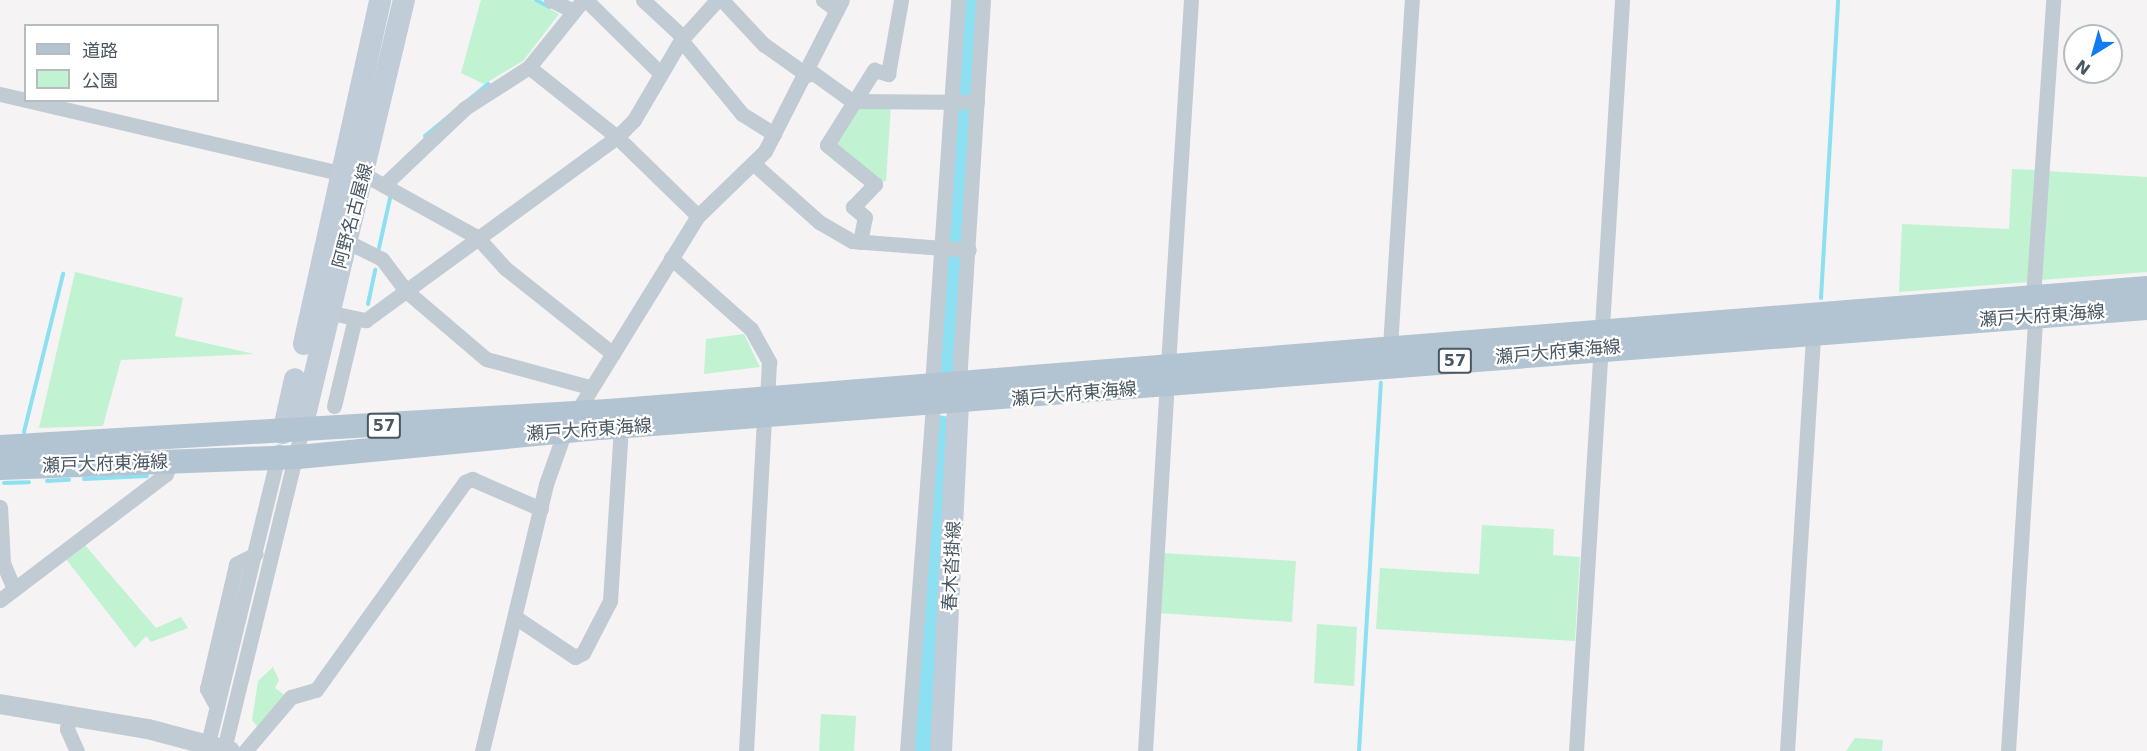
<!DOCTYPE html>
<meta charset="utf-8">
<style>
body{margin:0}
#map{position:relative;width:2147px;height:751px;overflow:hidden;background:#f5f3f3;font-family:"DejaVu Sans","Noto Sans JP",sans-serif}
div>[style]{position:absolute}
.green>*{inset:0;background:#c1f3d2}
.stream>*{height:4px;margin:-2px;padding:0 2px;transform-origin:2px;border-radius:2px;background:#8ce0f2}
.river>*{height:24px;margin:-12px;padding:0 12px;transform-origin:12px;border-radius:12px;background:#8ce0f2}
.minor>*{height:15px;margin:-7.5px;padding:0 7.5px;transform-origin:7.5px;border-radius:7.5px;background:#c0cbd3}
.tertiary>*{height:20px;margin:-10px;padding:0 10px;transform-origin:10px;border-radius:10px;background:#c0cbd3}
.secondary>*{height:22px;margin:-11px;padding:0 11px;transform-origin:11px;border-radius:11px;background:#c0ccd7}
.primary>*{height:24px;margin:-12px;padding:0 12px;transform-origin:12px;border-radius:12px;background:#b2c3d2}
span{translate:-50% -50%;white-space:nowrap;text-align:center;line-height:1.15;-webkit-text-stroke:4.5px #fff;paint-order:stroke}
.shield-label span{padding:2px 4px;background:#fff;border:2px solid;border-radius:4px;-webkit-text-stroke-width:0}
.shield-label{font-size:16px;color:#495762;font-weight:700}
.street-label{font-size:18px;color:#495762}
.legend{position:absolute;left:24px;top:24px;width:195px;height:78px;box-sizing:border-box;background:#fff;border:2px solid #b6bcc0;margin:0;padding:8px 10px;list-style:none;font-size:18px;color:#495762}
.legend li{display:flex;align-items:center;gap:12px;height:30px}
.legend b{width:30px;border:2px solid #b6bcc0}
.north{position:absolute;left:2063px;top:24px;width:60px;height:60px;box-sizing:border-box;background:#fff;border:2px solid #b6bcc0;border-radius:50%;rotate:217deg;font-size:16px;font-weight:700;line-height:24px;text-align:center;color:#495762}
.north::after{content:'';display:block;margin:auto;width:21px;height:27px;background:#117bf1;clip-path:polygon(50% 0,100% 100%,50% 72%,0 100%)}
</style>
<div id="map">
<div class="green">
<div style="clip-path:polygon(481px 0,532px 0,559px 14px,523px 61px,484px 84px,461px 73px)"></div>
<div style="clip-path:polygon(891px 106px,886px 181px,877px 182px,831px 144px,858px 107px)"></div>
<div style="clip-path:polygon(2012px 169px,2036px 170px,2029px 282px,1899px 292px,1902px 224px,2009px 229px)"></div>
<div style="clip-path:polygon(2046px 171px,2147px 177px,2147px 272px,2041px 280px)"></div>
<div style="clip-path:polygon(75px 272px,183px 298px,175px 336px,254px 354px,121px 360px,103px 426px,39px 428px)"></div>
<div style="clip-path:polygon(744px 334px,760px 367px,704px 374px,706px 339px)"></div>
<div style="clip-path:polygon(1482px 525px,1554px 529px,1553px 555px,1580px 557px,1575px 641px,1376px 629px,1380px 568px,1479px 574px)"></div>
<div style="clip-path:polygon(85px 545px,156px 628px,181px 617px,188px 628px,151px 642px,146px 636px,135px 648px,66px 559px)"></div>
<div style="clip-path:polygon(1161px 553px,1296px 561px,1292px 622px,1158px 613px)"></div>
<div style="clip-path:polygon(1317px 624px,1357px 627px,1354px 686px,1314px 683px)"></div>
<div style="clip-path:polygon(273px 667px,279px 680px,275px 688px,287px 697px,259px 729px,252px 720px,258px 681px)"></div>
<div style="clip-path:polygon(821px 714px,856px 716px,854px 751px,819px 751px)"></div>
<div style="clip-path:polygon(1855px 738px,1883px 740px,1882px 751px,1846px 751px)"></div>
</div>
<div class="stream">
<div style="left:536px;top:0;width:15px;rotate:28deg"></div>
<div style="left:425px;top:136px;width:82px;rotate:-39.5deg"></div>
<div style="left:379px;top:248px;width:55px;rotate:-77.5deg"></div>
<div style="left:1821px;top:298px;width:298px;rotate:-86.7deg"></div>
<div style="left:368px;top:304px;width:35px;rotate:-78deg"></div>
<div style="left:24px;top:432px;width:163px;rotate:-76.1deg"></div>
<div style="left:84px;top:479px;width:63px;rotate:-2.7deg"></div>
<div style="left:47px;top:481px;width:22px;rotate:-3deg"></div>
<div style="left:4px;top:483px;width:25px;rotate:-2deg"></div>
<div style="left:1359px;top:751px;width:369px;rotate:-86.6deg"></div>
</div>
<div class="river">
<div style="left:946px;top:368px;width:369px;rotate:-86deg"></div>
<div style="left:922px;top:751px;width:324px;rotate:-86.5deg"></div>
</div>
<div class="minor">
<div style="left:551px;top:0;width:25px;rotate:26deg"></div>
<div style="left:586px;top:0;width:104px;rotate:44.6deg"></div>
<div style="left:643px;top:0;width:54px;rotate:42.8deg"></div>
<div style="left:722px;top:0;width:60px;rotate:47deg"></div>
<div style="left:763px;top:44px;width:54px;rotate:35.2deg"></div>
<div style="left:823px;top:0;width:17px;rotate:36deg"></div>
<div style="left:681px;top:40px;width:96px;rotate:50.5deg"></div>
<div style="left:742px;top:114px;width:38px;rotate:32deg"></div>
<div style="left:809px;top:70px;width:53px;rotate:35.8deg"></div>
<div style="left:852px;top:101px;width:125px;rotate:0.5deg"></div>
<div style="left:0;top:94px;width:348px;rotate:13.1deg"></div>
<div style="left:754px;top:164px;width:87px;rotate:41.7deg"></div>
<div style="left:819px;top:222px;width:38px;rotate:30deg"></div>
<div style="left:852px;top:241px;width:117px;rotate:4.4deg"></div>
<div style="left:365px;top:175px;width:128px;rotate:29deg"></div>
<div style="left:477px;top:237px;width:42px;rotate:47.9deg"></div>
<div style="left:505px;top:268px;width:138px;rotate:38.5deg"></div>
<div style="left:385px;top:184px;width:110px;rotate:-43.5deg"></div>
<div style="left:465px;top:108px;width:76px;rotate:-32.6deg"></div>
<div style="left:529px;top:67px;width:86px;rotate:-51.1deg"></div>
<div style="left:698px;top:216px;width:93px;rotate:-44.1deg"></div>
<div style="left:765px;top:151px;width:169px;rotate:-63deg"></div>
<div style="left:346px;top:241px;width:40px;rotate:26.6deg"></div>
<div style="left:382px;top:259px;width:39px;rotate:53deg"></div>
<div style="left:405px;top:290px;width:106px;rotate:40.4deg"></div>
<div style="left:486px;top:359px;width:108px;rotate:15.1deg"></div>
<div style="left:860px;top:242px;width:25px;rotate:-79deg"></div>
<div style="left:865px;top:217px;width:16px;rotate:-140deg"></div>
<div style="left:853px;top:207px;width:32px;rotate:-46deg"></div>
<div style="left:875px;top:184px;width:62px;rotate:-140.9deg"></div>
<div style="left:827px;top:145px;width:89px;rotate:-57.9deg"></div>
<div style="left:874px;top:70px;width:15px;rotate:16deg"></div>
<div style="left:888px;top:74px;width:75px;rotate:-80deg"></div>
<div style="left:671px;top:258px;width:107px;rotate:41.6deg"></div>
<div style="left:751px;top:329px;width:38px;rotate:61deg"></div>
<div style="left:769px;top:362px;width:33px;rotate:93deg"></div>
<div style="left:2033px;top:297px;width:298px;rotate:-86.1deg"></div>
<div style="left:327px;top:312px;width:40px;rotate:12deg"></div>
<div style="left:366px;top:320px;width:311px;rotate:-36.1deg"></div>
<div style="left:617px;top:137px;width:24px;rotate:-45deg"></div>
<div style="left:634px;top:120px;width:93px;rotate:-59.6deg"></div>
<div style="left:681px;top:40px;width:54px;rotate:-48deg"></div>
<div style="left:1390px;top:347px;width:348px;rotate:-86.4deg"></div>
<div style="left:1168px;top:365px;width:366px;rotate:-86.4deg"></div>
<div style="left:959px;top:382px;width:383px;rotate:-86.4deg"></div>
<div style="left:932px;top:385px;width:386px;rotate:-86.1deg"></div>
<div style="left:334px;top:406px;width:90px;rotate:-76.6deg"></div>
<div style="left:0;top:507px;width:56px;rotate:86.9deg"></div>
<div style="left:3px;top:563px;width:28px;rotate:67deg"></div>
<div style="left:0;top:600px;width:208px;rotate:-37.2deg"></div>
<div style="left:166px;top:474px;width:14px;rotate:-69deg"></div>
<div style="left:515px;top:617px;width:72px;rotate:33.7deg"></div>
<div style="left:575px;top:657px;width:9px;rotate:-27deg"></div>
<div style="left:583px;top:653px;width:59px;rotate:-62.6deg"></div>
<div style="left:610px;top:601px;width:174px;rotate:-86.4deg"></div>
<div style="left:217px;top:707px;width:21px;rotate:-119deg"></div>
<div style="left:207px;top:689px;width:128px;rotate:-76.9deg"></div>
<div style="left:236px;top:564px;width:22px;rotate:-27deg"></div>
<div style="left:69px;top:716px;width:13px;rotate:99deg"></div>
<div style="left:67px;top:729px;width:24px;rotate:66deg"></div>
<div style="left:208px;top:743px;width:300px;rotate:-76.3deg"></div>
<div style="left:224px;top:749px;width:326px;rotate:-76.3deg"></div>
<div style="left:245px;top:751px;width:71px;rotate:-49.6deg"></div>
<div style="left:291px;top:697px;width:26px;rotate:-16deg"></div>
<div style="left:316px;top:690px;width:256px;rotate:-54.4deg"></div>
<div style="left:465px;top:482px;width:8px;rotate:-23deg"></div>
<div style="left:472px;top:479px;width:75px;rotate:23.5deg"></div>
<div style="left:482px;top:751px;width:275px;rotate:-76.5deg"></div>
<div style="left:546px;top:484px;width:56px;rotate:-70.3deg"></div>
<div style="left:565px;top:431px;width:253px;rotate:-58.3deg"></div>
<div style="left:698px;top:216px;width:113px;rotate:-135.7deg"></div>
<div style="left:617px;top:137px;width:112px;rotate:-141.5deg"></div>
<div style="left:746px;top:751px;width:332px;rotate:-86.9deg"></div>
<div style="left:907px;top:751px;width:346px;rotate:-85.7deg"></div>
<div style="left:1145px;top:751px;width:366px;rotate:-86.6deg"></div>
<div style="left:1576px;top:751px;width:752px;rotate:-86.49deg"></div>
<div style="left:1787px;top:751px;width:420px;rotate:-86.4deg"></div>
<div style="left:2008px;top:751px;width:434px;rotate:-86.4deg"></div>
</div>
<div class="tertiary">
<div style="left:0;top:704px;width:150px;rotate:9.6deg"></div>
<div style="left:148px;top:729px;width:85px;rotate:15deg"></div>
</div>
<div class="secondary">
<div style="left:304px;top:344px;width:352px;rotate:-77.5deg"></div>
<div style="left:301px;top:432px;width:444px;rotate:-76.6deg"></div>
<div style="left:283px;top:433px;width:55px;rotate:-77.5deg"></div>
<div style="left:941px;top:751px;width:367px;rotate:-87.2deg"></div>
</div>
<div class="primary">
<div style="left:0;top:447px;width:609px;rotate:-3.39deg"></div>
<div style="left:608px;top:411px;width:1544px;rotate:-4.57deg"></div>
<div style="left:0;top:468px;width:298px;rotate:-2.1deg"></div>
<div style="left:298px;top:457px;width:304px;rotate:-5.5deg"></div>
<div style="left:601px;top:428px;width:1551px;rotate:-4.44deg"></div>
</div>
<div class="shield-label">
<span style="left:1455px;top:361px">57</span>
<span style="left:384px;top:426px">57</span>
</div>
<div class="street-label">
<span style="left:353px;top:216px;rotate:-75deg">阿野名古屋線</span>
<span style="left:2042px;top:316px;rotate:-4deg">瀬戸大府東海線</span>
<span style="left:1558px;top:352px;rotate:-5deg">瀬戸大府東海線</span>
<span style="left:1074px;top:394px;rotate:-5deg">瀬戸大府東海線</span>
<span style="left:589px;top:430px;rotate:-4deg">瀬戸大府東海線</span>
<span style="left:105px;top:464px;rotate:-2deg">瀬戸大府東海線</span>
<span style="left:952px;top:566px;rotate:-87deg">春木沓掛線</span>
</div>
<ul class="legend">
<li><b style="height:8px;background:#b2c3d2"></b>道路</li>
<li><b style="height:16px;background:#c1f3d2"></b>公園</li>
</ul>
<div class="north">N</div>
</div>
